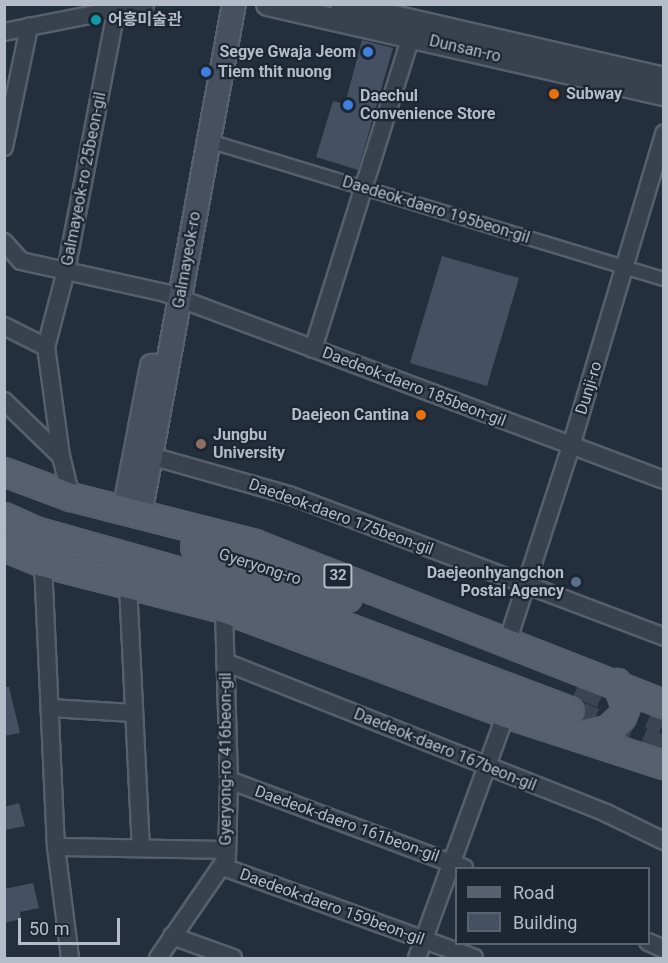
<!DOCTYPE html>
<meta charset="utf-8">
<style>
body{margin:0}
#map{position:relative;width:668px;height:963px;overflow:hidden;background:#242f3e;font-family:Roboto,"Noto Sans KR",sans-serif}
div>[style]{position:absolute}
.building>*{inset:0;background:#455162}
.primary-tunnel>*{height:26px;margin-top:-13px;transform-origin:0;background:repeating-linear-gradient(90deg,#3a4453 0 26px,transparent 0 39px)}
.roads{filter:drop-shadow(2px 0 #565f6c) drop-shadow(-2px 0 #565f6c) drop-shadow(0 2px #565f6c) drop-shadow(0 -2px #565f6c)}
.pedestrian>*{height:12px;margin:-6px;padding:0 6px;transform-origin:6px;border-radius:6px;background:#38414e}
.minor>*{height:16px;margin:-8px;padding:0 8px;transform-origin:8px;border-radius:8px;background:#38414e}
.tertiary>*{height:21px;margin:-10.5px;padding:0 10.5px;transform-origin:10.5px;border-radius:10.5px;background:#38414e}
.secondary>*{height:22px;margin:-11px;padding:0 11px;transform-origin:11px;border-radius:11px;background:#465061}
.primary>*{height:26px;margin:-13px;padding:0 13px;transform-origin:13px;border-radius:13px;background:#56606e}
.dots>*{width:16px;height:16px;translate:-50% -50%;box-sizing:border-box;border:3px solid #1d2633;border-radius:50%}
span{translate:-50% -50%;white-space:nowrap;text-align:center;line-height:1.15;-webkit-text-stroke:4.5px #1d2633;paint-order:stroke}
.shield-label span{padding:2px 4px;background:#1d2633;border:2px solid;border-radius:4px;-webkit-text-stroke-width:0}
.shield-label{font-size:15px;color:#b4bcc9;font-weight:700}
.poi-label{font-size:16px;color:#b4bcc9;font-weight:700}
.left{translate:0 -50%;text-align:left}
.right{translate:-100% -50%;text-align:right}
.street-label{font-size:16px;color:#b4bcc9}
.frame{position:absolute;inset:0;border:6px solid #b4bcc9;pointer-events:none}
.legend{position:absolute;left:455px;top:867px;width:195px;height:78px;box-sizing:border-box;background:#1d2633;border:2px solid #59626f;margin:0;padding:8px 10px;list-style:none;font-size:18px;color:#b4bcc9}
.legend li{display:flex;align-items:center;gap:12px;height:30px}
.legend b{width:30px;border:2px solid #59626f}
.scale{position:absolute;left:18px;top:918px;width:102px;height:27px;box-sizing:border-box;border:3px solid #b4bcc9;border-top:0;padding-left:8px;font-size:18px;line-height:21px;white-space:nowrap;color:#b4bcc9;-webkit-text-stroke:4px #1d2633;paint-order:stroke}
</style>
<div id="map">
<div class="building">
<div style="clip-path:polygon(362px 40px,393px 48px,358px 170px,316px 157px,333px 101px,345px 104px)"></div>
<div style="clip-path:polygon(442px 256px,519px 278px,487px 386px,410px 363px)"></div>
<div style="clip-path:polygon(4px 687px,9px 687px,20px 733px,4px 736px)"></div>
<div style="clip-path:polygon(19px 803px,25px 826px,4px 830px,4px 807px)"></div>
<div style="clip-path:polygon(33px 883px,39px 908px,20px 912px,21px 919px,4px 923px,4px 889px)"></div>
</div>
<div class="primary-tunnel">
<div style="left:578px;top:685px;width:93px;rotate:22.7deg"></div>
<div style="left:570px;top:711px;width:101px;rotate:22deg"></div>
</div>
<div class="roads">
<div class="pedestrian">
<div style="left:209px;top:141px;width:475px;rotate:16.9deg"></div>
</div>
<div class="minor">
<div style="left:4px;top:32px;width:144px;rotate:-11.2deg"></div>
<div style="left:4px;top:147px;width:123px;rotate:-78.2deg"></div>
<div style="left:4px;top:242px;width:25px;rotate:48deg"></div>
<div style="left:21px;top:261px;width:148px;rotate:12.5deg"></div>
<div style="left:165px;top:293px;width:533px;rotate:20.54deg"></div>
<div style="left:4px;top:326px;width:47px;rotate:26.6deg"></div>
<div style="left:313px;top:349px;width:328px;rotate:-72.6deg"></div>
<div style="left:4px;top:401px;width:79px;rotate:44deg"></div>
<div style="left:151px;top:456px;width:143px;rotate:15.8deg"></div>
<div style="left:289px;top:495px;width:401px;rotate:20.7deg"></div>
<div style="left:71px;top:497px;width:42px;rotate:-103.7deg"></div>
<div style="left:61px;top:456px;width:110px;rotate:-97.8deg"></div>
<div style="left:46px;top:347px;width:79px;rotate:-75.3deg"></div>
<div style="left:66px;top:271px;width:265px;rotate:-79.1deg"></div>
<div style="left:43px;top:563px;width:284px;rotate:87.4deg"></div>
<div style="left:56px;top:847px;width:112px;rotate:82.8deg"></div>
<div style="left:128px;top:585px;width:263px;rotate:87.2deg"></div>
<div style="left:508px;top:640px;width:204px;rotate:-72deg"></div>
<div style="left:571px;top:446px;width:326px;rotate:-73.4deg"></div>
<div style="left:225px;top:662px;width:410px;rotate:21.6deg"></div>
<div style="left:606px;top:813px;width:64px;rotate:25.8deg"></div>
<div style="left:50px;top:708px;width:83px;rotate:3.4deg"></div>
<div style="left:229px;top:780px;width:251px;rotate:20.5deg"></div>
<div style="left:56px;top:847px;width:171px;rotate:1deg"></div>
<div style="left:223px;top:867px;width:267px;rotate:19.9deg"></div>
<div style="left:172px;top:936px;width:65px;rotate:19.8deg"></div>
<div style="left:648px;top:942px;width:17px;rotate:24deg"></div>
<div style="left:158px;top:958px;width:121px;rotate:-55.4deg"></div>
<div style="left:227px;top:858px;width:78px;rotate:-88.5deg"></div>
<div style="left:229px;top:780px;width:171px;rotate:-91.7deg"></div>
<div style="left:417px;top:958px;width:260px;rotate:-70deg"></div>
</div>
<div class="tertiary">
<div style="left:267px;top:4px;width:407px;rotate:12.8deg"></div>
<div style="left:341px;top:4px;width:331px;rotate:12.9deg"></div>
</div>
<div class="secondary">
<div style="left:124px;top:511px;width:148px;rotate:-79.1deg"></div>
<div style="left:140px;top:515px;width:520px;rotate:-79.58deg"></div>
</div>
<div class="primary">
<div style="left:4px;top:472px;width:72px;rotate:20.5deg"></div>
<div style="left:71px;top:497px;width:190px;rotate:14.3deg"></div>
<div style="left:255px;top:544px;width:439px;rotate:21.4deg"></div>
<div style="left:4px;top:517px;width:34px;rotate:24deg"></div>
<div style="left:35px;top:531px;width:230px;rotate:15.7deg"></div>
<div style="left:256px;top:593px;width:335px;rotate:20.6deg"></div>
<div style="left:4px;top:547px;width:42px;rotate:22.3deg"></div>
<div style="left:43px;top:563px;width:187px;rotate:14.3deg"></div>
<div style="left:224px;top:609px;width:301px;rotate:20.4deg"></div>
<div style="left:506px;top:714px;width:166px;rotate:17.9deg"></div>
<div style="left:195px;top:547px;width:161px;rotate:18.4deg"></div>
<div style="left:578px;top:737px;width:32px;rotate:-14deg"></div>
<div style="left:609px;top:729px;width:18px;rotate:-43deg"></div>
<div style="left:622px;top:717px;width:11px;rotate:-68deg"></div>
<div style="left:626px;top:707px;width:26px;rotate:-111deg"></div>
</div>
</div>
<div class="dots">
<div style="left:96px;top:20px;background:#0f9aa8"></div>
<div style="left:368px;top:52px;background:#3f7fe0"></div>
<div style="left:206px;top:72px;background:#3f7fe0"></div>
<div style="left:554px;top:94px;background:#e8710a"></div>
<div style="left:348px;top:105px;background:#3f7fe0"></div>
<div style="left:421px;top:415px;background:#e8710a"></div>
<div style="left:201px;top:444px;background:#8d6e63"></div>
<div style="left:576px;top:582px;background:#5c6f8a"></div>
</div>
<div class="shield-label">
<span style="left:338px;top:576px">32</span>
</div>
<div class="poi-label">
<span class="left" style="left:108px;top:20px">어흥미술관</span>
<span class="right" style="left:356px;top:52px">Segye Gwaja Jeom</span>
<span class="left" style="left:218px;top:72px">Tiem thit nuong</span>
<span class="left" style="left:566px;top:94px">Subway</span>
<span class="left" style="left:360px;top:105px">Daechul<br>Convenience Store</span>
<span class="right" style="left:409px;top:415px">Daejeon Cantina</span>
<span class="left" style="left:213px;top:444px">Jungbu<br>University</span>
<span class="right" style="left:564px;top:582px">Daejeonhyangchon<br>Postal Agency</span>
</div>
<div class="street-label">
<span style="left:465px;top:49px;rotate:13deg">Dunsan-ro</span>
<span style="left:84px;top:179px;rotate:-79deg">Galmayeok-ro 25beon-gil</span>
<span style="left:436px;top:210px;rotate:17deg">Daedeok-daero 195beon-gil</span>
<span style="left:187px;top:260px;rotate:-80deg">Galmayeok-ro</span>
<span style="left:414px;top:387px;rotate:21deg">Daedeok-daero 185beon-gil</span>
<span style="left:589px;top:388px;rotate:-73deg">Dunji-ro</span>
<span style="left:341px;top:517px;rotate:20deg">Daedeok-daero 175beon-gil</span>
<span style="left:260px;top:567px;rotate:18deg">Gyeryong-ro</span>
<span style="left:445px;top:750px;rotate:22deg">Daedeok-daero 167beon-gil</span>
<span style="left:226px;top:759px;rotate:-90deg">Gyeryong-ro 416beon-gil</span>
<span style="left:347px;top:824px;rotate:20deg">Daedeok-daero 161beon-gil</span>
<span style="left:332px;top:907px;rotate:20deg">Daedeok-daero 159beon-gil</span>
</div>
<div class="frame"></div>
<ul class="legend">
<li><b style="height:8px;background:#56606e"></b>Road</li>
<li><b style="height:16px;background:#455162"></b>Building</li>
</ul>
<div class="scale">50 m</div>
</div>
